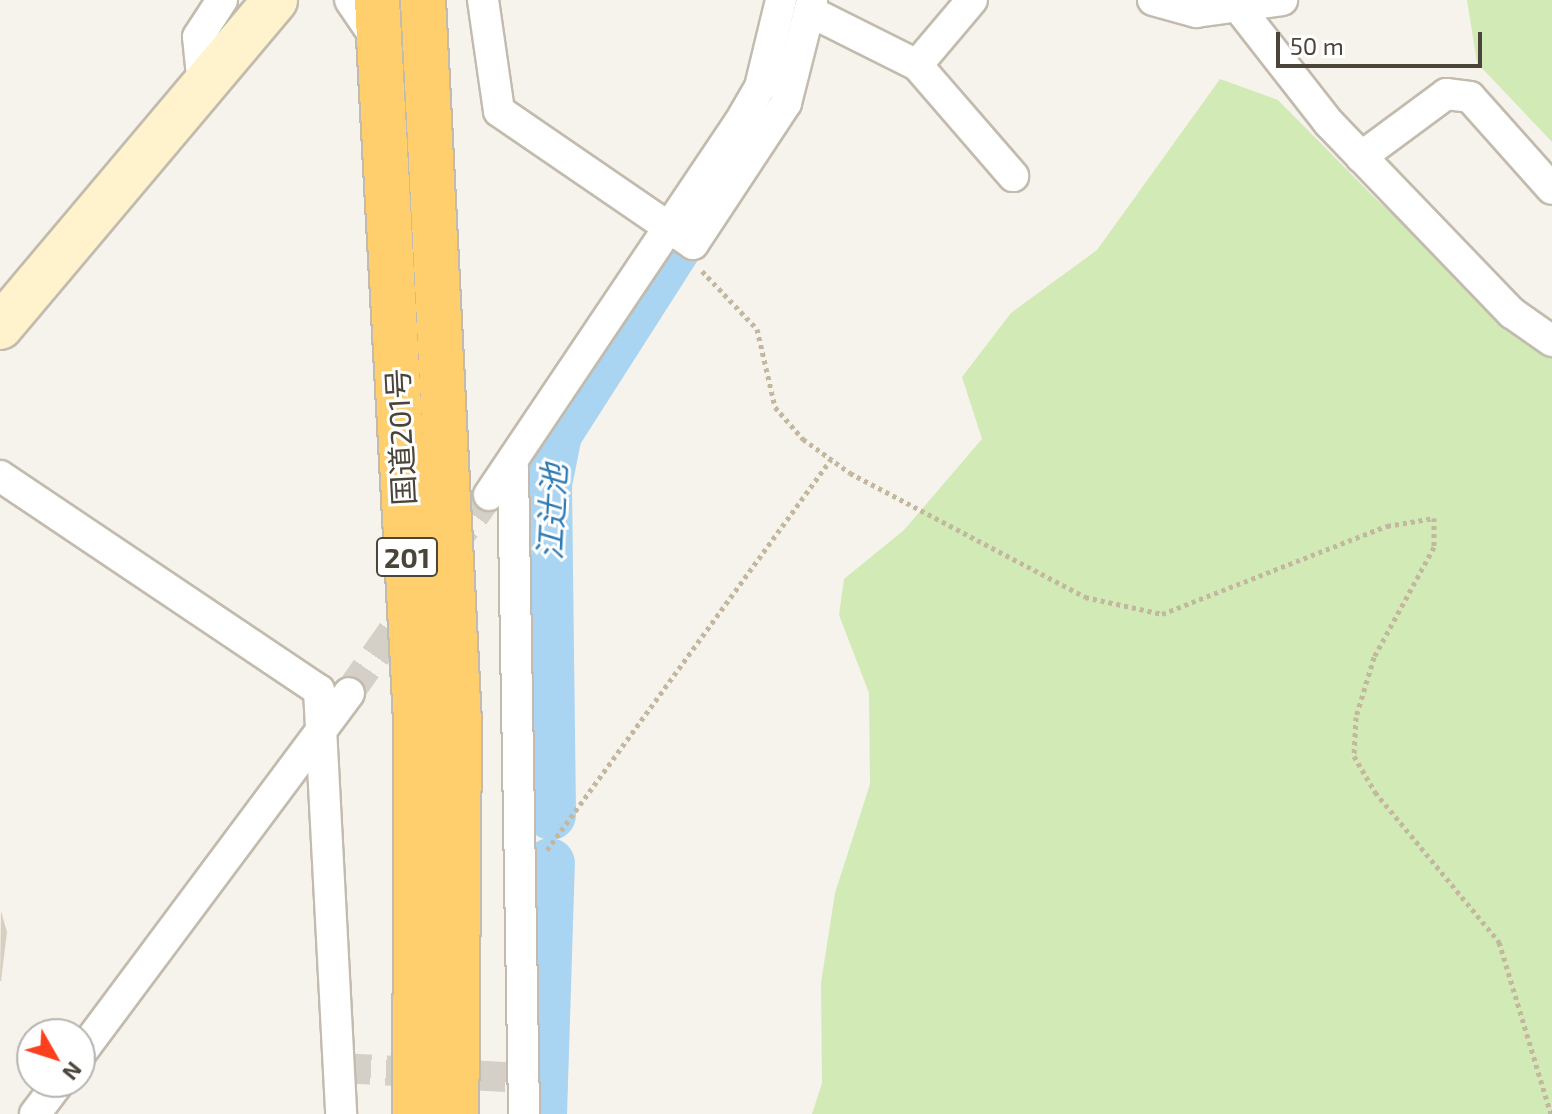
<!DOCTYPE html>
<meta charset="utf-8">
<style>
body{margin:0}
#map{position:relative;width:1552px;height:1114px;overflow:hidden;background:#f6f3ec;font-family:"Exo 2","Noto Sans JP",sans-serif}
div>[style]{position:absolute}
.green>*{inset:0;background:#d2eab5}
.river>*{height:50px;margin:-25px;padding:0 25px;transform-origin:25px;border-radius:25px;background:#a9d4f2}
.building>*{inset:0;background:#d8cfc1}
.street-tunnel>*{height:30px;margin-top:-15px;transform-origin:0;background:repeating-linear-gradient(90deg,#d4d0c8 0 30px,transparent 0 45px)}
.path>*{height:5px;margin-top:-2.5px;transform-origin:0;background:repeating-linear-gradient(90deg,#c4b79f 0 4px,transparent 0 8px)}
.roads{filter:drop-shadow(2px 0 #c2bbae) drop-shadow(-2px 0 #c2bbae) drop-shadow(0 2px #c2bbae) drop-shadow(0 -2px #c2bbae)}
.street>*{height:30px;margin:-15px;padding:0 15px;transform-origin:15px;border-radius:15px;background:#fff}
.secondary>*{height:44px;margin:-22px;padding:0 22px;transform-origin:22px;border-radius:22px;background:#fff3cd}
.highway>*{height:44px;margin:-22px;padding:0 22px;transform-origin:22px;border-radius:22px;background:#ffcf6e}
span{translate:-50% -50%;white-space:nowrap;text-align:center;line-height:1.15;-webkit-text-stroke:6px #fff;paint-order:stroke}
.shield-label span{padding:2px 6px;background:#fff;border:2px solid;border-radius:6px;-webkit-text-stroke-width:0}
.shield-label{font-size:28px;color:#4b4439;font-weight:700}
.street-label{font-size:30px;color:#4b4439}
.water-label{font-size:32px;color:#2e7ab2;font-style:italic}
.north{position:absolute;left:16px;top:1018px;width:80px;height:80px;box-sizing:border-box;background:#fff;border:2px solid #b7b4b0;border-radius:50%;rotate:129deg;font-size:22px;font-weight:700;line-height:32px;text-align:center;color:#4b4439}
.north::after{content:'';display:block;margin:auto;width:28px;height:36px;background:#fc3f1d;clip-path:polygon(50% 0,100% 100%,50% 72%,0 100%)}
.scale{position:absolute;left:1276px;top:32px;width:206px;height:36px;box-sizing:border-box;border:4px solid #4b4439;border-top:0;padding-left:10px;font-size:24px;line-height:28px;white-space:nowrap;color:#4b4439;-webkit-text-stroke:6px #fff;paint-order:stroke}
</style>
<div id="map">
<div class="green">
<div style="clip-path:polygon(1467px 0,1552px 0,1552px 142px,1477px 63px)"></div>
<div style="clip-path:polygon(1220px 79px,1278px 100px,1376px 199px,1552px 354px,1552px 1114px,812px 1114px,822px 1083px,821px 983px,835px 893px,870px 784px,869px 693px,839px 615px,844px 579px,904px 530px,982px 439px,962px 377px,1011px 313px,1097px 250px)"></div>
</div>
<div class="river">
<div style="left:551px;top:815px;width:331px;rotate:-90.7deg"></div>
<div style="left:547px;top:484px;width:51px;rotate:-78.7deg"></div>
<div style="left:557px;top:434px;width:224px;rotate:-57.4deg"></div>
<div style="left:542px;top:1114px;width:251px;rotate:-88.2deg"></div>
</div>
<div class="building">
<div style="clip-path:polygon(1px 911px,7px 932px,1px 981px,0 981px)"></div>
</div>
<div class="street-tunnel">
<div style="left:448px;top:552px;width:70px;rotate:-54.3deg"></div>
<div style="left:349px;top:693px;width:109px;rotate:-54.7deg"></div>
<div style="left:341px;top:1068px;width:183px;rotate:3.1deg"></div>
</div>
<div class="path">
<div style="left:702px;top:271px;width:80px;rotate:46.5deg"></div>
<div style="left:757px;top:329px;width:80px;rotate:77deg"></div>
<div style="left:775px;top:407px;width:43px;rotate:48.8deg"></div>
<div style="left:803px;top:439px;width:58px;rotate:35.9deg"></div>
<div style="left:850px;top:473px;width:266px;rotate:27.8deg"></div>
<div style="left:1085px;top:597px;width:79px;rotate:12.4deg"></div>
<div style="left:1162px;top:614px;width:242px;rotate:-21.4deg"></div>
<div style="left:1387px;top:526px;width:48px;rotate:-9.7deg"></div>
<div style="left:1434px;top:518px;width:29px;rotate:90deg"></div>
<div style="left:1434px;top:547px;width:125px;rotate:118.6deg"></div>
<div style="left:1374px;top:657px;width:63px;rotate:106.7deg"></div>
<div style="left:1356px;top:717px;width:39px;rotate:93deg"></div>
<div style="left:1354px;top:756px;width:42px;rotate:59.7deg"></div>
<div style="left:1375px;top:792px;width:195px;rotate:50.4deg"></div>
<div style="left:1499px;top:942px;width:180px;rotate:73.2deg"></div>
<div style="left:547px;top:850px;width:483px;rotate:-54deg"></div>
</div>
<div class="roads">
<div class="street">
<div style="left:350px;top:0;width:50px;rotate:55.7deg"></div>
<div style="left:483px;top:0;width:112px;rotate:81.8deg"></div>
<div style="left:499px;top:111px;width:235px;rotate:34.4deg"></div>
<div style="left:693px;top:244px;width:169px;rotate:-56.6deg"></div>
<div style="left:786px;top:103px;width:106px;rotate:-75.8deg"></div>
<div style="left:1153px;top:0;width:45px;rotate:15.6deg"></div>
<div style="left:1196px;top:12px;width:87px;rotate:-7.9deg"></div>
<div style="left:1239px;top:8px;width:146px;rotate:52deg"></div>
<div style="left:1329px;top:123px;width:264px;rotate:46.1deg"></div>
<div style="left:1512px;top:313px;width:49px;rotate:35deg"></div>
<div style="left:811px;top:12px;width:119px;rotate:26.6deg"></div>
<div style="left:917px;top:65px;width:85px;rotate:-49.8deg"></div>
<div style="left:917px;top:65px;width:147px;rotate:49.1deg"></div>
<div style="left:203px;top:86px;width:49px;rotate:-95.8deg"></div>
<div style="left:198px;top:37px;width:44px;rotate:-57deg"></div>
<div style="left:1361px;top:157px;width:106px;rotate:-36.5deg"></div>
<div style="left:1446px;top:94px;width:24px;rotate:7deg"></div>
<div style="left:1470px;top:97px;width:123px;rotate:48.3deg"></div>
<div style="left:513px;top:468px;width:646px;rotate:89.02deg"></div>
<div style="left:0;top:476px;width:384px;rotate:33.9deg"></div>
<div style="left:319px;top:690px;width:425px;rotate:87deg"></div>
<div style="left:489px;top:495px;width:446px;rotate:-56.1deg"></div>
<div style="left:738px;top:125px;width:44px;rotate:-59.9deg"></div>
<div style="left:760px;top:87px;width:89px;rotate:-76.4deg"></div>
<div style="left:80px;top:1054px;width:450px;rotate:-53.3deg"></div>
<div style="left:35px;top:1114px;width:40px;rotate:-53deg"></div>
</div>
<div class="secondary">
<div style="left:0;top:327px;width:427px;rotate:-49.9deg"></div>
</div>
<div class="highway">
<div style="left:377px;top:0;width:721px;rotate:86.9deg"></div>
<div style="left:416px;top:720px;width:394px;rotate:90.1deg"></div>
<div style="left:423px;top:0;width:723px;rotate:87.15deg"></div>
<div style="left:459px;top:722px;width:392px;rotate:90.4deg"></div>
</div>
</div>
<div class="shield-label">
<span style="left:407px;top:557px">201</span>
</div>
<div class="street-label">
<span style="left:400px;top:437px;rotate:-93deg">国道201号</span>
</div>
<div class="water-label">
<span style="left:551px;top:512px;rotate:-87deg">江辻池</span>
</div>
<div class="north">N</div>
<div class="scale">50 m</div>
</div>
